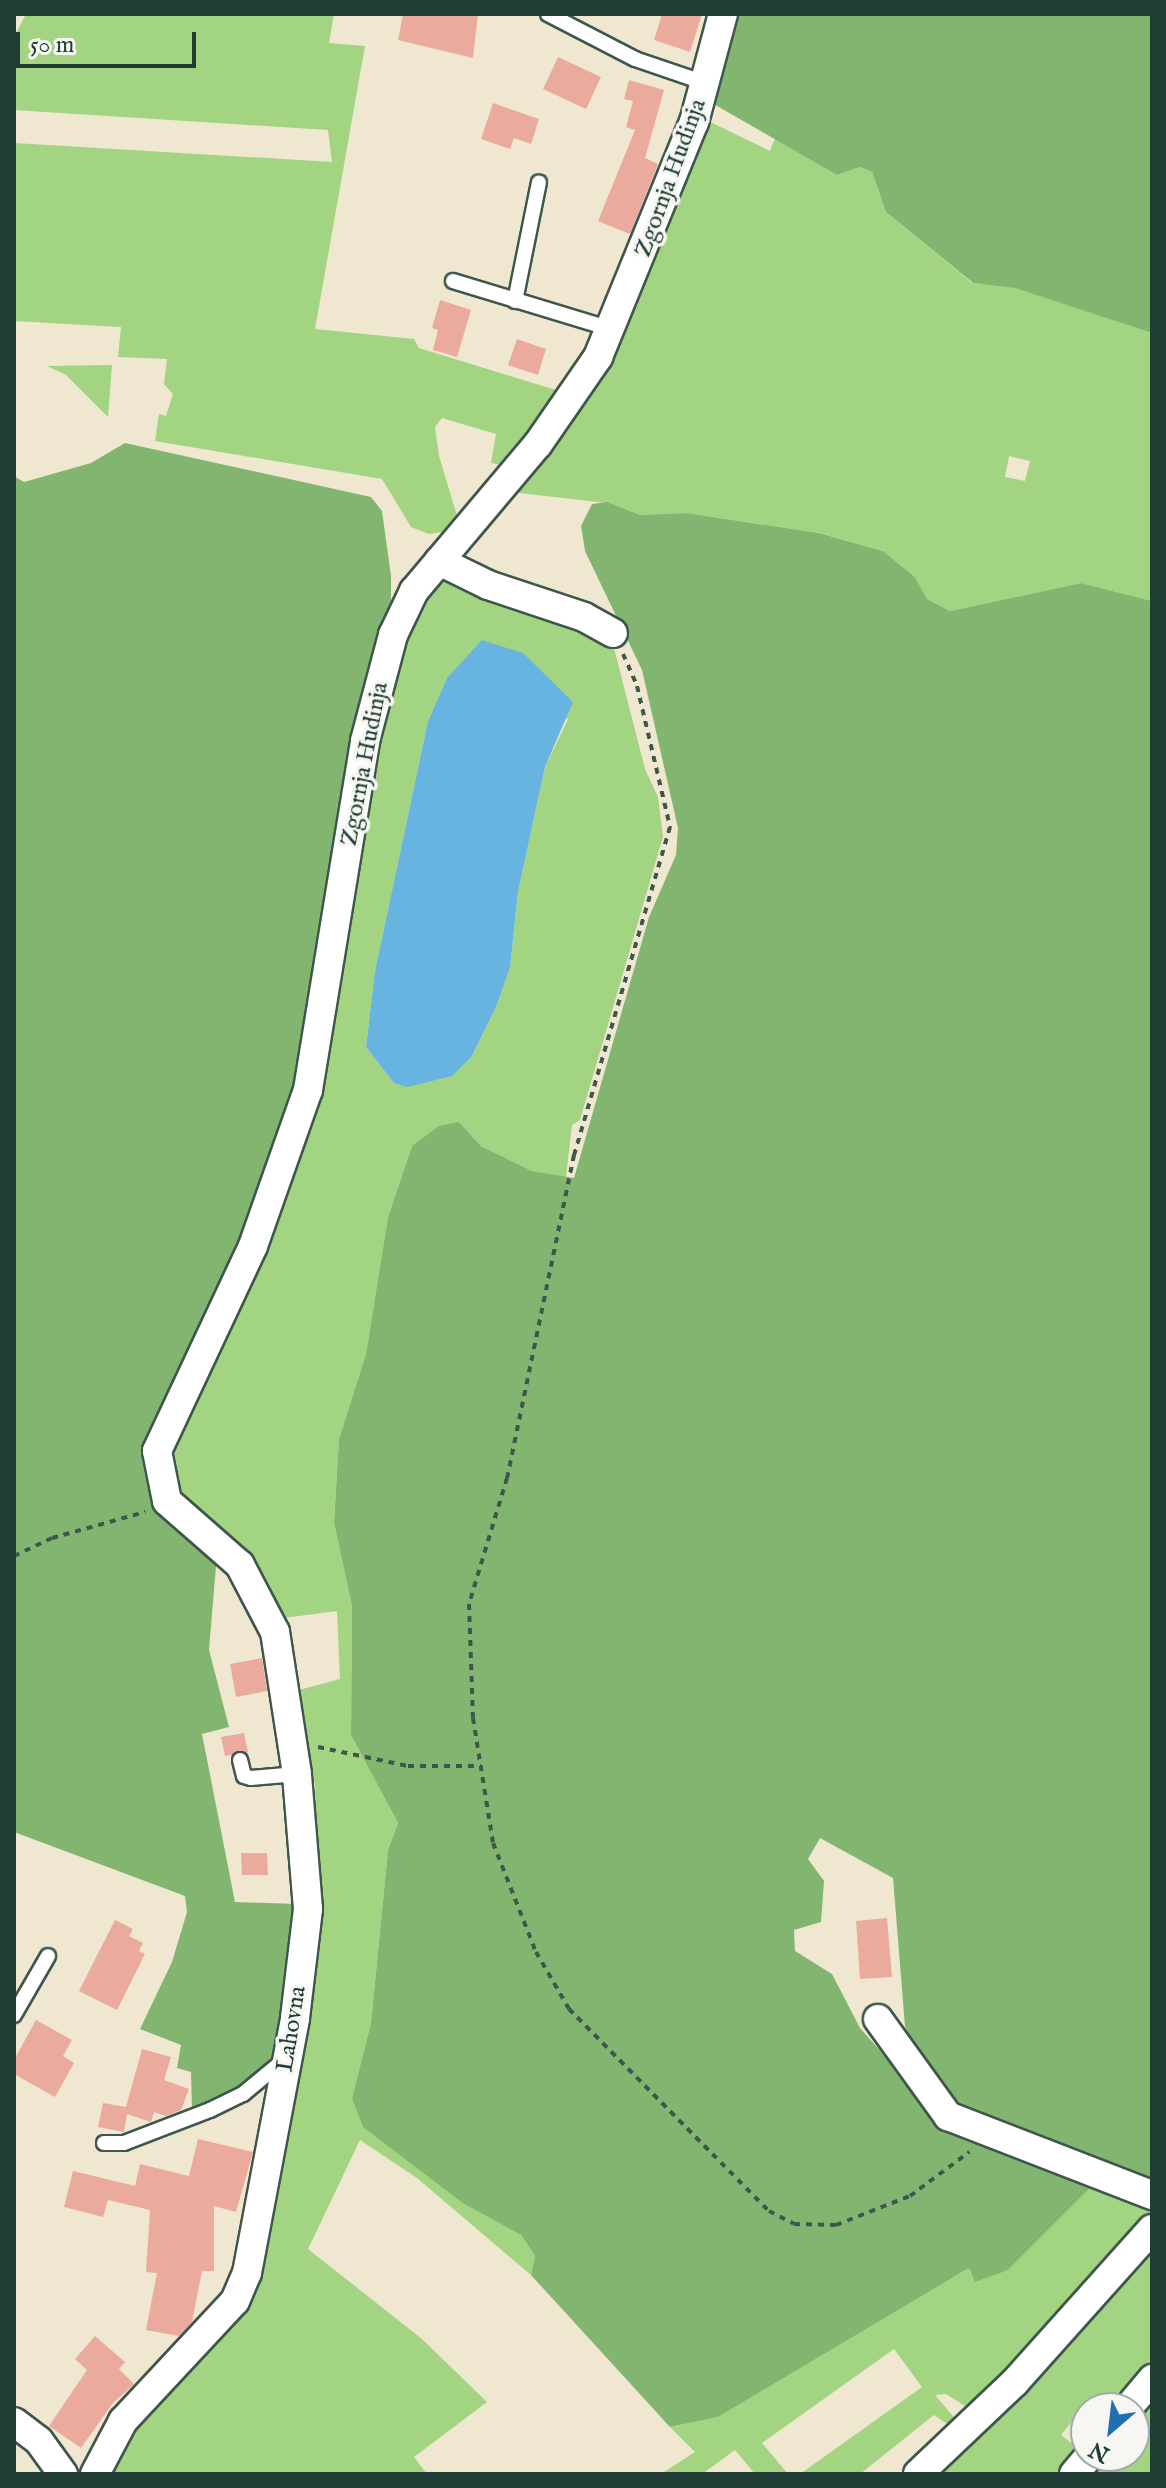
<!DOCTYPE html>
<style>
body{margin:0}
#map{position:relative;width:1166px;height:2488px;overflow:hidden;background:#efe7d0;font-family:"IM FELL English",serif}
div>[style]{position:absolute}
.green>*{inset:0;background:#a3d482}
.forest>*{inset:0;background:#82b670}
.water>*{inset:0;background:#67b4e0}
.building>*{inset:0;background:#eaab9e}
.path>*{height:4px;margin-top:-2px;transform-origin:0;background:repeating-linear-gradient(90deg,#3e564b 0 6px,transparent 0 12px)}
.roads{filter:drop-shadow(2px 0 #3e564b) drop-shadow(-2px 0 #3e564b) drop-shadow(0 2px #3e564b) drop-shadow(0 -2px #3e564b)}
.lane>*{height:14px;margin:-7px;padding:0 7px;transform-origin:7px;border-radius:7px;background:#fff}
.street>*{height:28px;margin:-14px;padding:0 14px;transform-origin:14px;border-radius:14px;background:#fff}
span{translate:-50% -50%;white-space:nowrap;text-align:center;line-height:1.15;-webkit-text-stroke:7px #f6f6f2;paint-order:stroke}
.street-label{font-size:24px;color:#1f3d34}
.frame{position:absolute;inset:0;border:16px solid #1f3d34;pointer-events:none}
.north{position:absolute;left:1070px;top:2392px;width:80px;height:80px;box-sizing:border-box;background:#f6f6f2;border:2px solid #a0aca6;border-radius:50%;rotate:208deg;font-size:22px;font-weight:700;line-height:32px;text-align:center;color:#1f3d34}
.north::after{content:'';display:block;margin:auto;width:28px;height:36px;background:#1f6fb2;clip-path:polygon(50% 0,100% 100%,50% 72%,0 100%)}
.scale{position:absolute;left:16px;top:32px;width:180px;height:36px;box-sizing:border-box;border:4px solid #1f3d34;border-top:0;padding-left:10px;font-size:24px;line-height:28px;white-space:nowrap;color:#1f3d34;-webkit-text-stroke:6px #f6f6f2;paint-order:stroke}
</style>
<div id="map">
<div class="green">
<div style="clip-path:polygon(334px 14px,329px 43px,365px 46px,315px 329px,414px 339px,419px 348px,559px 391px,509px 466px,491px 463px,496px 434px,442px 418px,435px 427px,439px 456px,458px 519px,448px 531px,429px 534px,411px 527px,382px 479px,155px 441px,159px 414px,166px 416px,173px 394px,164px 384px,167px 359px,118px 357px,121px 327px,14px 321px,14px 143px,332px 162px,328px 130px,14px 110px,14px 37px,25px 16px)"></div>
<div style="clip-path:polygon(evenodd,706px 120px,770px 151px,775px 138px,837px 175px,860px 167px,872px 172px,886px 212px,972px 283px,1015px 287px,1152px 333px,1152px 601px,1081px 583px,950px 611px,927px 599px,915px 577px,883px 551px,820px 533px,687px 513px,640px 515px,607px 503px,511px 492px,597px 386px,688px 174px,706px 120px,1009px 456px,1030px 461px,1025px 481px,1005px 477px,1009px 456px)"></div>
<div style="clip-path:polygon(112px 365px,108px 417px,66px 375px,47px 366px)"></div>
<div style="clip-path:polygon(evenodd,465px 575px,613px 644px,645px 769px,658px 797px,663px 837px,580px 1120px,572px 1125px,566px 1177px,532px 1171px,481px 1146px,459px 1122px,412px 1146px,388px 1217px,366px 1354px,339px 1439px,334px 1521px,352px 1606px,351px 1735px,398px 1823px,388px 1850px,371px 2023px,352px 2098px,464px 2204px,521px 2235px,535px 2256px,531px 2275px,417px 2178px,360px 2140px,308px 2249px,422px 2339px,487px 2402px,414px 2457px,427px 2474px,105px 2474px,117px 2441px,234px 2316px,318px 1914px,315px 1785px,299px 1690px,340px 1679px,337px 1611px,284px 1618px,265px 1576px,175px 1494px,165px 1449px,383px 697px,421px 597px,443px 576px,465px 575px,447px 678px,568px 719px,545px 767px,518px 892px,510px 968px,496px 1007px,472px 1056px,394px 1083px,366px 1047px,375px 971px,428px 721px,447px 678px)"></div>
<div style="clip-path:polygon(1098px 2180px,1152px 2203px,1152px 2220px,1106px 2275px,968px 2408px,946px 2394px,935px 2395px,958px 2422px,953px 2428px,934px 2415px,860px 2474px,800px 2474px,922px 2387px,894px 2349px,762px 2443px,788px 2474px,755px 2474px,735px 2450px,702px 2474px,661px 2474px,695px 2452px,670px 2427px,718px 2417px,969px 2268px,971px 2274px,1008px 2270px)"></div>
<div style="clip-path:polygon(1152px 2236px,1152px 2360px,1115px 2408px,1086px 2408px,1086px 2421px,1077px 2415px,1061px 2435px,1077px 2447px,1086px 2435px,1086px 2445px,1061px 2474px,935px 2474px)"></div>
<div style="clip-path:polygon(1152px 2388px,1152px 2474px,1086px 2474px,1099px 2456px,1134px 2456px,1134px 2412px)"></div>
</div>
<div class="forest">
<div style="clip-path:polygon(737px 14px,1152px 14px,1152px 333px,1015px 288px,973px 283px,886px 212px,872px 172px,860px 167px,837px 175px,712px 103px)"></div>
<div style="clip-path:polygon(125px 443px,371px 497px,382px 511px,391px 576px,391px 609px,285px 1135px,151px 1472px,217px 1554px,209px 1650px,229px 1727px,202px 1734px,235px 1902px,298px 1904px,279px 2050px,238px 2091px,192px 2111px,191px 2072px,177px 2068px,181px 2045px,140px 2029px,172px 1962px,187px 1912px,185px 1896px,14px 1832px,14px 476px,24px 482px,91px 463px)"></div>
<div style="clip-path:polygon(607px 502px,640px 515px,687px 513px,819px 533px,883px 551px,915px 577px,927px 599px,950px 611px,1081px 583px,1152px 601px,1152px 2188px,957px 2116px,931px 2087px,905px 2026px,893px 1878px,820px 1838px,808px 1859px,824px 1881px,821px 1922px,794px 1930px,795px 1951px,832px 1974px,860px 2028px,940px 2118px,964px 2132px,1098px 2180px,1008px 2270px,975px 2282px,969px 2268px,718px 2417px,670px 2427px,531px 2275px,535px 2256px,521px 2235px,464px 2204px,363px 2127px,352px 2098px,371px 2023px,388px 1850px,398px 1823px,351px 1735px,352px 1606px,334px 1522px,339px 1439px,366px 1354px,388px 1217px,412px 1146px,439px 1126px,459px 1122px,481px 1146px,532px 1171px,574px 1178px,649px 917px,676px 855px,678px 828px,642px 670px,585px 551px,581px 526px,592px 504px)"></div>
</div>
<div class="water">
<div style="clip-path:polygon(482px 640px,523px 653px,573px 702px,545px 767px,518px 892px,510px 968px,496px 1007px,472px 1056px,452px 1076px,407px 1087px,394px 1083px,366px 1047px,375px 971px,428px 721px,447px 678px)"></div>
</div>
<div class="building">
<div style="clip-path:polygon(403px 14px,478px 14px,473px 58px,398px 40px)"></div>
<div style="clip-path:polygon(662px 14px,702px 14px,690px 52px,654px 40px)"></div>
<div style="clip-path:polygon(558px 57px,601px 77px,586px 109px,543px 89px)"></div>
<div style="clip-path:polygon(629px 80px,664px 90px,645px 158px,658px 164px,630px 234px,598px 221px,635px 130px,626px 127px,633px 101px,624px 99px)"></div>
<div style="clip-path:polygon(493px 103px,539px 119px,531px 144px,514px 138px,510px 149px,481px 139px)"></div>
<div style="clip-path:polygon(440px 300px,471px 310px,457px 357px,433px 350px,438px 330px,432px 328px)"></div>
<div style="clip-path:polygon(517px 339px,546px 349px,538px 375px,508px 365px)"></div>
<div style="clip-path:polygon(262px 1658px,267px 1691px,236px 1697px,230px 1664px)"></div>
<div style="clip-path:polygon(244px 1733px,248px 1752px,225px 1756px,221px 1737px)"></div>
<div style="clip-path:polygon(241px 1853px,267px 1853px,268px 1875px,242px 1875px)"></div>
<div style="clip-path:polygon(887px 1918px,892px 1977px,860px 1979px,856px 1921px)"></div>
<div style="clip-path:polygon(115px 1920px,133px 1929px,129px 1936px,143px 1943px,139px 1951px,145px 1954px,117px 2010px,79px 1991px)"></div>
<div style="clip-path:polygon(36px 2020px,72px 2040px,63px 2056px,74px 2063px,55px 2097px,14px 2074px,14px 2060px)"></div>
<div style="clip-path:polygon(142px 2049px,171px 2057px,164px 2080px,189px 2089px,181px 2110px,166px 2116px,154px 2112px,151px 2122px,127px 2114px,124px 2132px,98px 2127px,103px 2103px,126px 2107px)"></div>
<div style="clip-path:polygon(198px 2139px,253px 2152px,236px 2212px,214px 2206px,214px 2271px,202px 2271px,192px 2322px,179px 2336px,146px 2330px,157px 2273px,146px 2272px,150px 2210px,108px 2200px,103px 2217px,64px 2207px,73px 2171px,135px 2186px,140px 2164px,189px 2176px)"></div>
<div style="clip-path:polygon(95px 2336px,125px 2362px,119px 2369px,134px 2384px,113px 2403px,81px 2448px,49px 2426px,87px 2370px,75px 2359px)"></div>
</div>
<div class="path">
<div style="left:623px;top:654px;width:35px;rotate:66deg"></div>
<div style="left:637px;top:686px;width:145px;rotate:76.8deg"></div>
<div style="left:670px;top:827px;width:342px;rotate:106.3deg"></div>
<div style="left:574px;top:1155px;width:330px;rotate:101.7deg"></div>
<div style="left:507px;top:1478px;width:132px;rotate:106.8deg"></div>
<div style="left:469px;top:1604px;width:114px;rotate:88deg"></div>
<div style="left:473px;top:1718px;width:127px;rotate:80.9deg"></div>
<div style="left:493px;top:1843px;width:117px;rotate:68.5deg"></div>
<div style="left:536px;top:1952px;width:66px;rotate:59.9deg"></div>
<div style="left:569px;top:2009px;width:284px;rotate:45.3deg"></div>
<div style="left:769px;top:2211px;width:28px;rotate:27deg"></div>
<div style="left:794px;top:2224px;width:42px;rotate:1.4deg"></div>
<div style="left:836px;top:2225px;width:79px;rotate:-21.4deg"></div>
<div style="left:910px;top:2196px;width:74px;rotate:-36.7deg"></div>
<div style="left:14px;top:1556px;width:42px;rotate:-25.3deg"></div>
<div style="left:52px;top:1538px;width:97px;rotate:-15.6deg"></div>
<div style="left:318px;top:1747px;width:92px;rotate:11.9deg"></div>
<div style="left:408px;top:1766px;width:73px"></div>
</div>
<div class="roads">
<div class="lane">
<div style="left:548px;top:14px;width:98px;rotate:27.3deg"></div>
<div style="left:635px;top:59px;width:74px;rotate:18.9deg"></div>
<div style="left:453px;top:281px;width:165px;rotate:16.9deg"></div>
<div style="left:515px;top:301px;width:121px;rotate:-78.6deg"></div>
<div style="left:240px;top:1760px;width:16px;rotate:76deg"></div>
<div style="left:244px;top:1776px;width:7px;rotate:16deg"></div>
<div style="left:251px;top:1778px;width:46px;rotate:-5deg"></div>
<div style="left:14px;top:2015px;width:68px;rotate:-60deg"></div>
<div style="left:104px;top:2143px;width:20px"></div>
<div style="left:124px;top:2143px;width:92px;rotate:-21deg"></div>
<div style="left:210px;top:2110px;width:37px;rotate:-26deg"></div>
<div style="left:243px;top:2094px;width:53px;rotate:-39.7deg"></div>
</div>
<div class="street">
<div style="left:439px;top:561px;width:55px;rotate:26.1deg"></div>
<div style="left:488px;top:585px;width:101px;rotate:18.4deg"></div>
<div style="left:584px;top:617px;width:33px;rotate:29deg"></div>
<div style="left:878px;top:2019px;width:120px;rotate:54.2deg"></div>
<div style="left:948px;top:2116px;width:219px;rotate:21.2deg"></div>
<div style="left:1128px;top:2408px;width:38px;rotate:-50deg"></div>
<div style="left:14px;top:2422px;width:31px;rotate:37deg"></div>
<div style="left:39px;top:2441px;width:41px;rotate:54deg"></div>
<div style="left:95px;top:2474px;width:60px;rotate:-62.2deg"></div>
<div style="left:123px;top:2421px;width:164px;rotate:-47deg"></div>
<div style="left:235px;top:2301px;width:30px;rotate:-67deg"></div>
<div style="left:247px;top:2273px;width:259px;rotate:-79.3deg"></div>
<div style="left:295px;top:2018px;width:110px;rotate:-83.2deg"></div>
<div style="left:308px;top:1909px;width:135px;rotate:-94.7deg"></div>
<div style="left:297px;top:1774px;width:144px;rotate:-98.8deg"></div>
<div style="left:275px;top:1632px;width:76px;rotate:-117.6deg"></div>
<div style="left:240px;top:1565px;width:97px;rotate:-138.8deg"></div>
<div style="left:167px;top:1501px;width:51px;rotate:-101.3deg"></div>
<div style="left:157px;top:1451px;width:226px;rotate:-64.9deg"></div>
<div style="left:253px;top:1246px;width:165px;rotate:-70.6deg"></div>
<div style="left:308px;top:1090px;width:354px;rotate:-80.7deg"></div>
<div style="left:365px;top:741px;width:110px;rotate:-75.2deg"></div>
<div style="left:393px;top:635px;width:49px;rotate:-64.5deg"></div>
<div style="left:414px;top:591px;width:192px;rotate:-49.9deg"></div>
<div style="left:538px;top:444px;width:106px;rotate:-55.4deg"></div>
<div style="left:598px;top:357px;width:254px;rotate:-67.8deg"></div>
<div style="left:694px;top:122px;width:112px;rotate:-75deg"></div>
<div style="left:918px;top:2474px;width:134px;rotate:-43.5deg"></div>
<div style="left:1015px;top:2382px;width:205px;rotate:-48.2deg"></div>
<div style="left:1074px;top:2474px;width:23px;rotate:-50deg"></div>
</div>
</div>
<div class="street-label">
<span style="left:671px;top:178px;rotate:-70deg">Zgornja Hudinja</span>
<span style="left:365px;top:764px;rotate:-79deg">Zgornja Hudinja</span>
<span style="left:292px;top:2029px;rotate:-81deg">Lahovna</span>
</div>
<div class="frame"></div>
<div class="north">N</div>
<div class="scale">50 m</div>
</div>
